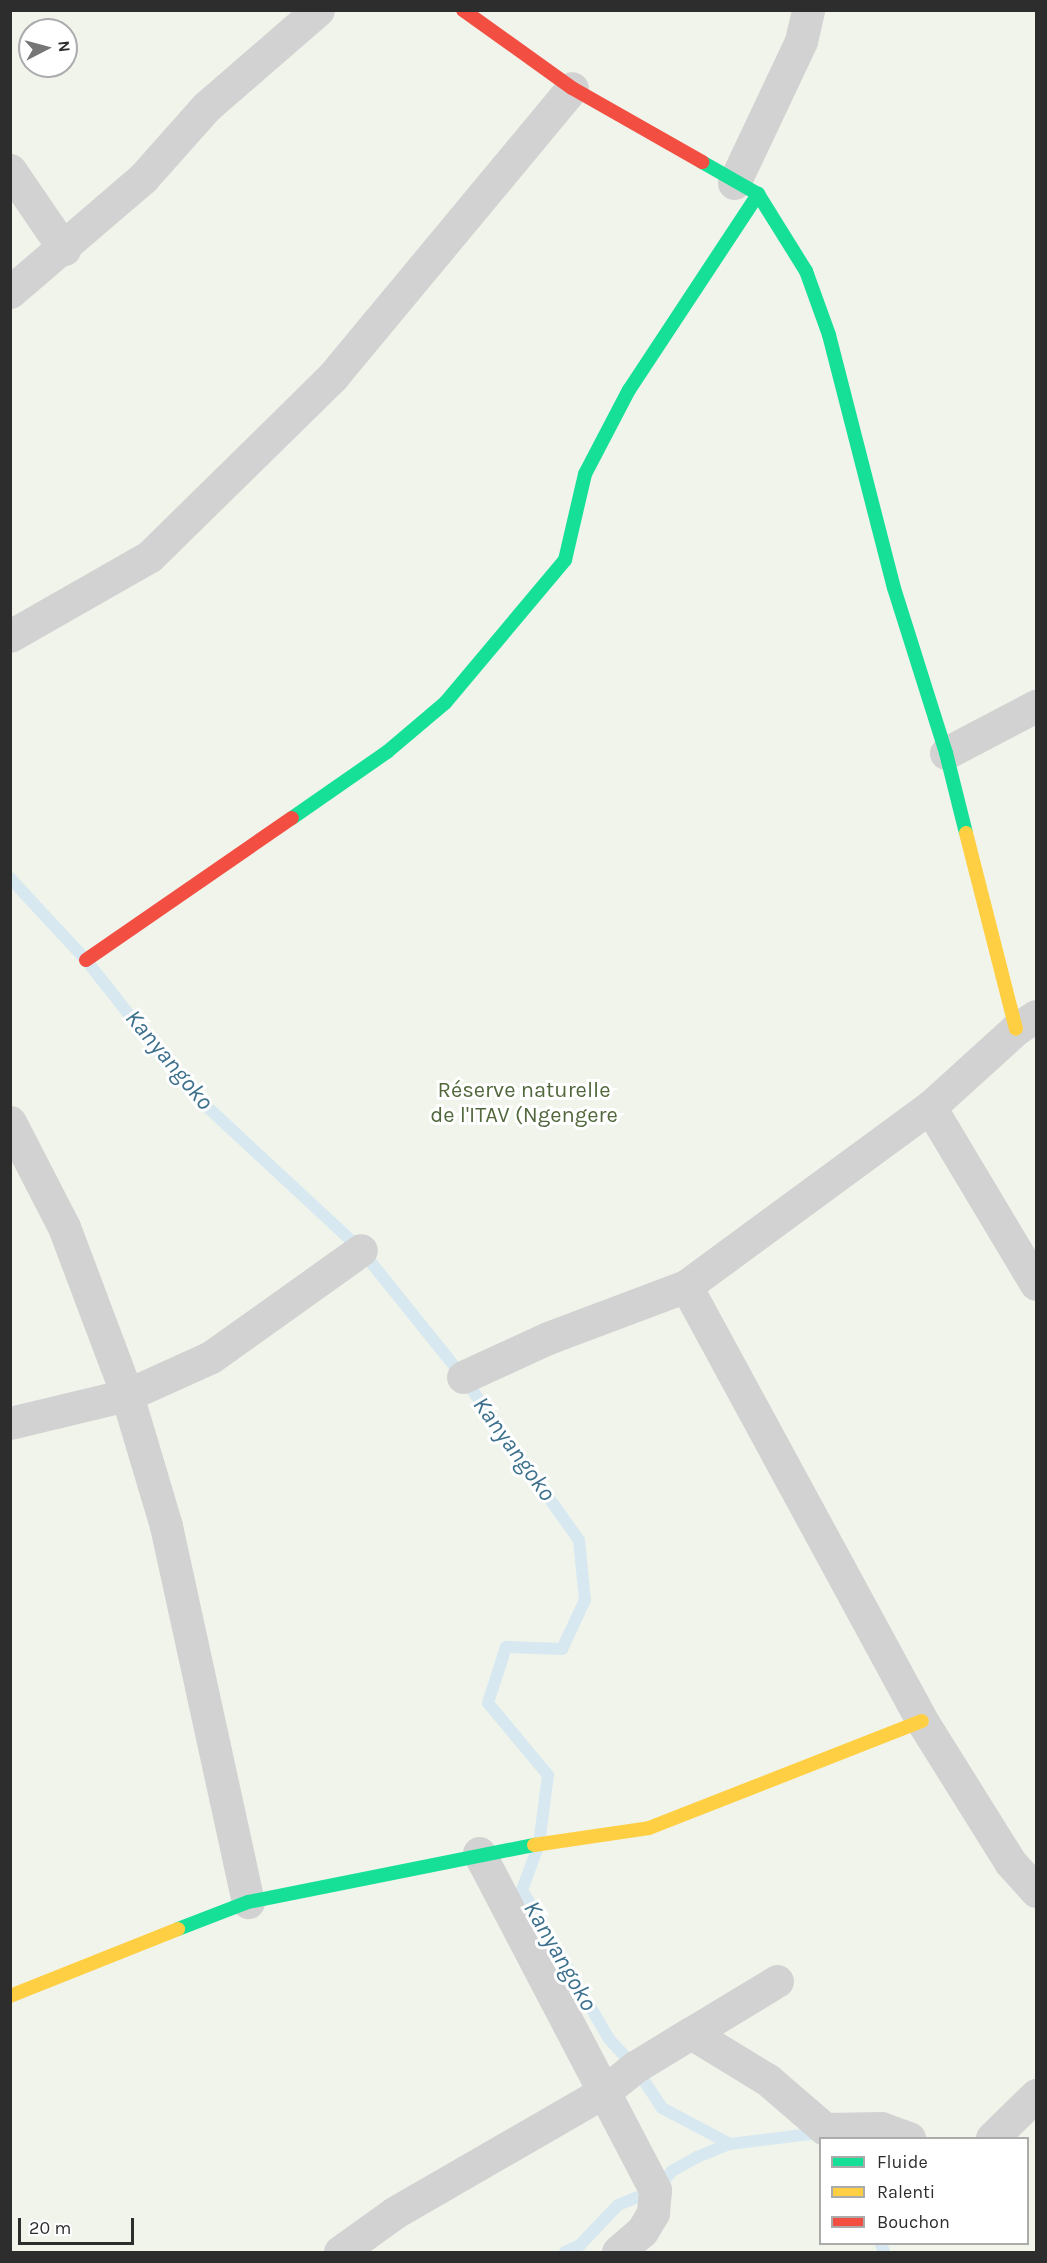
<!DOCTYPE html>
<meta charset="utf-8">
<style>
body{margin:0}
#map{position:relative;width:1047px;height:2263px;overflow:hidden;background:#fff;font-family:Karla,sans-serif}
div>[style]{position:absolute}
.green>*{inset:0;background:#f0f4eb}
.stream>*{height:12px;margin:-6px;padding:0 6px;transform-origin:6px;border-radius:6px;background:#d8e8f0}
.street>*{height:33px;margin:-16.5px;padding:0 16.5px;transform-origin:16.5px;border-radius:16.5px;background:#d2d2d2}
.fast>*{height:14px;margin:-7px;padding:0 7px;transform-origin:7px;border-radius:7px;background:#16e098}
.slow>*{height:14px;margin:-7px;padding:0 7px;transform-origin:7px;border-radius:7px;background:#ffcf43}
.jam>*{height:14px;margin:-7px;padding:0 7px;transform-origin:7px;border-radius:7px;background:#f24e42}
span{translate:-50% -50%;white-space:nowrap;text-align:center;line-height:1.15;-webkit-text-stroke:6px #fff;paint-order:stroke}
.park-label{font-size:22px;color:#52683c}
.water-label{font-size:24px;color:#3d718d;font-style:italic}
.frame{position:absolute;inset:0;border:12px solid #2d2d2d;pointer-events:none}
.legend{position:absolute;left:819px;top:2137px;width:210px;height:108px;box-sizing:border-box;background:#fff;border:2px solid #ababab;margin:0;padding:8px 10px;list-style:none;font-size:18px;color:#2d2d2d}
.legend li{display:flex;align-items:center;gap:12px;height:30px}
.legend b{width:30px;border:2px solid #ababab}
.north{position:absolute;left:18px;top:18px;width:60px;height:60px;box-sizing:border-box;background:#fff;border:2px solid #ababab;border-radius:50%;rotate:84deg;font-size:16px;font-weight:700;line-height:24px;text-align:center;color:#2d2d2d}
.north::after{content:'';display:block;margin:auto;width:21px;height:27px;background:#767676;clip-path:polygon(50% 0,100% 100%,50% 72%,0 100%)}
.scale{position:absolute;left:18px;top:2218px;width:116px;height:27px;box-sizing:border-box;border:3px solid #2d2d2d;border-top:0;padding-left:8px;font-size:18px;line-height:21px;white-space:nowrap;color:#2d2d2d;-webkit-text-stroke:4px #fff;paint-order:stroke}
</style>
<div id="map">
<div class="green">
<div style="clip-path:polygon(evenodd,11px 11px,1036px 11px,1036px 2252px,11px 2252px,11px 11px,30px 30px,66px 30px,66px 66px,30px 66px,30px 30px,11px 11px,820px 2138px,1028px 2138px,1028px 2244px,820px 2244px,820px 2138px)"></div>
</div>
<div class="stream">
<div style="left:10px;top:878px;width:112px;rotate:47.2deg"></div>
<div style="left:86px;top:960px;width:164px;rotate:51.7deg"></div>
<div style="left:188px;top:1089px;width:236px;rotate:42.9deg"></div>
<div style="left:361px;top:1250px;width:163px;rotate:51.2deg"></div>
<div style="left:463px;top:1377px;width:200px;rotate:54.6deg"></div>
<div style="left:579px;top:1540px;width:60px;rotate:84.3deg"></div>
<div style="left:585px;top:1600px;width:54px;rotate:115.1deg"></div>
<div style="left:562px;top:1649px;width:56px;rotate:-178deg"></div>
<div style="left:506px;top:1647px;width:59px;rotate:107.8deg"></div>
<div style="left:488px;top:1703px;width:94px;rotate:50.2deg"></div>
<div style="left:548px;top:1775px;width:70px;rotate:97.4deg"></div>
<div style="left:539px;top:1844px;width:49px;rotate:110.3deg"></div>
<div style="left:522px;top:1890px;width:173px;rotate:59.7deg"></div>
<div style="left:609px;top:2039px;width:38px;rotate:47deg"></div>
<div style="left:635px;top:2067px;width:49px;rotate:56.6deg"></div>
<div style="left:662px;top:2108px;width:77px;rotate:27.9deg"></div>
<div style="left:730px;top:2144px;width:91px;rotate:-7deg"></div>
<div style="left:881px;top:2244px;width:9px;rotate:69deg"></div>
<div style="left:565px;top:2252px;width:17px;rotate:-25deg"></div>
<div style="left:580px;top:2245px;width:55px;rotate:-46.5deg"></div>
<div style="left:618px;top:2205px;width:40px;rotate:-22deg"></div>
<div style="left:655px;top:2190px;width:25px;rotate:-48deg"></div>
<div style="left:672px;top:2171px;width:29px;rotate:-29deg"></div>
<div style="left:697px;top:2157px;width:35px;rotate:-22deg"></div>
</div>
<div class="street">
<div style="left:10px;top:170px;width:96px;rotate:55.6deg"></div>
<div style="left:734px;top:183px;width:157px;rotate:-64.7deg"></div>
<div style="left:801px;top:41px;width:32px;rotate:-77deg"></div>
<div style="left:10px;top:292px;width:175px;rotate:-40.6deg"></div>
<div style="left:143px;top:178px;width:95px;rotate:-48.4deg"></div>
<div style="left:206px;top:107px;width:148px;rotate:-40.9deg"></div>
<div style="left:10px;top:636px;width:161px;rotate:-29.7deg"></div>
<div style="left:150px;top:556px;width:257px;rotate:-44.5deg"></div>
<div style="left:333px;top:376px;width:374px;rotate:-50.3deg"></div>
<div style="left:946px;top:753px;width:102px;rotate:-27.6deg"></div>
<div style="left:930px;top:1107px;width:206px;rotate:59.1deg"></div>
<div style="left:10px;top:1122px;width:118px;rotate:62.8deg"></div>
<div style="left:64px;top:1227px;width:179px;rotate:69.4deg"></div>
<div style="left:127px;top:1395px;width:137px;rotate:73.4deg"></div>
<div style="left:166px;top:1526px;width:385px;rotate:77.7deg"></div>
<div style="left:686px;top:1286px;width:495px;rotate:61.5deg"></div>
<div style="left:922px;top:1721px;width:166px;rotate:58deg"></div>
<div style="left:1010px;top:1862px;width:39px;rotate:48deg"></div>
<div style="left:463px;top:1377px;width:94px;rotate:-24.6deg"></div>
<div style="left:548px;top:1338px;width:147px;rotate:-20.6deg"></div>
<div style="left:686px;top:1286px;width:303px;rotate:-36.3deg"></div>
<div style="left:930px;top:1107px;width:116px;rotate:-42.2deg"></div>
<div style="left:1016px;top:1029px;width:24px;rotate:-33deg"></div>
<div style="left:10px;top:1423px;width:120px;rotate:-13.5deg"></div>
<div style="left:127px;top:1395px;width:92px;rotate:-24.3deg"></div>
<div style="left:211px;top:1357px;width:184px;rotate:-35.5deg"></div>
<div style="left:479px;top:1853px;width:380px;rotate:62.4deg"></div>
<div style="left:655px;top:2190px;width:23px;rotate:95deg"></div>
<div style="left:653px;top:2213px;width:21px;rotate:121deg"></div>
<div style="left:642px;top:2231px;width:32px;rotate:139deg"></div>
<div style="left:777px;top:1981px;width:100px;rotate:148.8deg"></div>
<div style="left:691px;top:2033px;width:90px;rotate:31.4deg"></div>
<div style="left:768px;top:2080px;width:75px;rotate:40.7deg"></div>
<div style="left:825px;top:2129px;width:56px;rotate:-1deg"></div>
<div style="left:881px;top:2128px;width:30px;rotate:20deg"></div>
<div style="left:992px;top:2138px;width:62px;rotate:-44.3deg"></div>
<div style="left:340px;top:2252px;width:67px;rotate:-35.8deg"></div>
<div style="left:394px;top:2213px;width:242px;rotate:-30deg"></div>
<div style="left:604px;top:2092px;width:40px;rotate:-39deg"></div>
<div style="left:635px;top:2067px;width:66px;rotate:-31.3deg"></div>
</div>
<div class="fast">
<div style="left:702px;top:162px;width:64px;rotate:29.7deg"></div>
<div style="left:758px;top:194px;width:91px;rotate:58.1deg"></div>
<div style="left:806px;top:271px;width:68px;rotate:70.2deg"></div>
<div style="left:829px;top:335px;width:261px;rotate:75.6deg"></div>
<div style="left:894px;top:588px;width:173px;rotate:72.5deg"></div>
<div style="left:946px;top:753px;width:82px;rotate:76deg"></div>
<div style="left:292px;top:818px;width:116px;rotate:-34.8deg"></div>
<div style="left:387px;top:752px;width:76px;rotate:-40.2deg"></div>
<div style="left:445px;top:703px;width:187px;rotate:-50deg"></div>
<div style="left:565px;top:560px;width:88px;rotate:-76.9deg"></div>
<div style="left:585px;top:474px;width:95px;rotate:-62.4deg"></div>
<div style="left:629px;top:390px;width:235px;rotate:-56.6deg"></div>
<div style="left:178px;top:1929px;width:75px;rotate:-21.1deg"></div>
<div style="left:248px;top:1902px;width:292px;rotate:-11.3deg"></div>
</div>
<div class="slow">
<div style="left:966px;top:833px;width:202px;rotate:75.7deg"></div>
<div style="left:534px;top:1845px;width:116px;rotate:-8.4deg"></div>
<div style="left:649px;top:1828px;width:293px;rotate:-21.4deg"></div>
<div style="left:10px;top:1996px;width:181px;rotate:-21.7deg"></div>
</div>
<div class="jam">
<div style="left:463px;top:10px;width:134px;rotate:35.6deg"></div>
<div style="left:572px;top:88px;width:150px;rotate:29.6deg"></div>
<div style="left:86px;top:960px;width:250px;rotate:-34.6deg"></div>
</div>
<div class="park-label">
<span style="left:524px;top:1103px">Réserve naturelle<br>de l'ITAV (Ngengere</span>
</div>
<div class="water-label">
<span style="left:169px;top:1060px;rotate:50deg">Kanyangoko</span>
<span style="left:514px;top:1449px;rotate:54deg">Kanyangoko</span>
<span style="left:560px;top:1956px;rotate:60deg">Kanyangoko</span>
</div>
<div class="frame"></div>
<ul class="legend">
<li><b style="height:8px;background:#16e098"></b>Fluide</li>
<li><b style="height:8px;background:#ffcf43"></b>Ralenti</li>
<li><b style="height:8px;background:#f24e42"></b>Bouchon</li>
</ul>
<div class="north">N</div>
<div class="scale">20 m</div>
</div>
